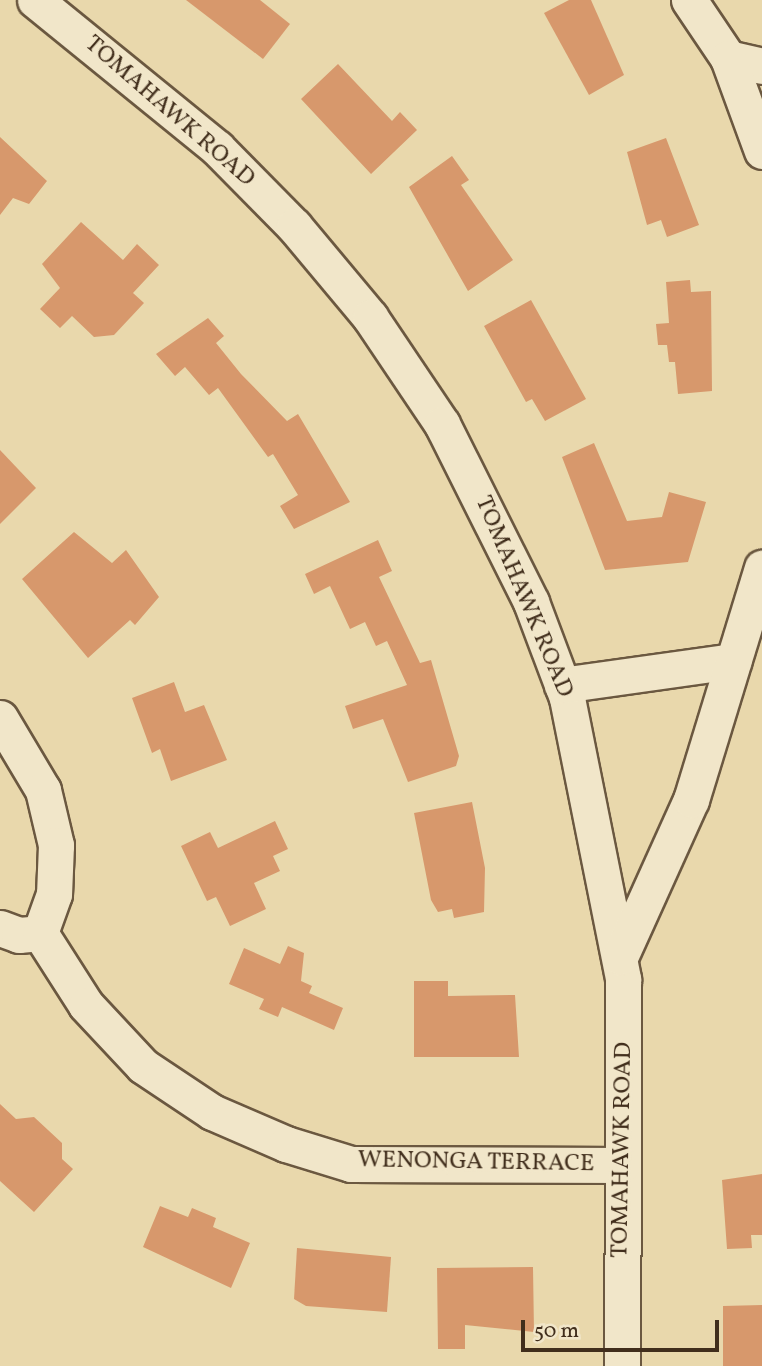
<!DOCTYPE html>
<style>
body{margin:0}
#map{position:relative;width:762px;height:1366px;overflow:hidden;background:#e9d8ac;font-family:Vollkorn,serif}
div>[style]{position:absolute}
.building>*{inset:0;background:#d7986c}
.roads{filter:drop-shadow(2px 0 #6b5840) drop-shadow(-2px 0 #6b5840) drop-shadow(0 2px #6b5840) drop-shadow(0 -2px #6b5840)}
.minor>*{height:35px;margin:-17.5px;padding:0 17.5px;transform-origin:17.5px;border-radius:17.5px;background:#f1e6c9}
span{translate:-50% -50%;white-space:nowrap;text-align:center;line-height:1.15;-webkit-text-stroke:5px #f1e6c9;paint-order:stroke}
.street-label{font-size:24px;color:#412e1c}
.scale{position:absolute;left:521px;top:1320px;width:198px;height:32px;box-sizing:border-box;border:4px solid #412e1c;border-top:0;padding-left:9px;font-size:21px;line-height:24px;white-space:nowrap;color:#412e1c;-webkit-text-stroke:5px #f1e6c9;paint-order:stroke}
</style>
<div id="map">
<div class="building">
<div style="clip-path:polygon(186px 0,260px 0,290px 24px,263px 59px)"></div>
<div style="clip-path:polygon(569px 0,591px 0,624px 75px,589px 95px,544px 13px)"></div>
<div style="clip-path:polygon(338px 64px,392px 121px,400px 112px,417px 130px,371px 174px,301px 99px)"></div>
<div style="clip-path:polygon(0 137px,47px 181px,29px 204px,13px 198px,0 215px)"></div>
<div style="clip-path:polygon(666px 138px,699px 225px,667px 237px,661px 220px,647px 225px,627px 152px)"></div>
<div style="clip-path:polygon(452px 156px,469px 180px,461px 185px,513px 260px,468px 291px,409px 187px)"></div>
<div style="clip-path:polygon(81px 222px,123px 260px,137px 244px,159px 265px,133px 293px,144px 303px,114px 335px,94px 337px,72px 316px,60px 328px,40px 309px,60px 288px,42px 264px)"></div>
<div style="clip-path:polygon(690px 280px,691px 292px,711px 291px,712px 391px,678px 394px,675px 362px,669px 362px,667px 345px,658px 345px,656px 324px,669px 323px,666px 282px)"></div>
<div style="clip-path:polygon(531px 300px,586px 399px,545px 421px,532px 399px,526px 402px,484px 326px)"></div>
<div style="clip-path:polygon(208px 318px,224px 336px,216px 343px,241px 374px,287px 421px,298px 414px,350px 502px,294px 529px,280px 506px,298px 495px,273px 454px,268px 457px,218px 388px,209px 395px,185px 367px,175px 376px,156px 354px)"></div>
<div style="clip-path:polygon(594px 443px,627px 521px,662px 517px,669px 492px,706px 502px,688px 562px,605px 570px,562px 457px)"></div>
<div style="clip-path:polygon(0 450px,36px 488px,0 524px)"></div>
<div style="clip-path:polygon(74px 532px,112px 563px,126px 550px,159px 597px,135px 625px,130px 620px,88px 658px,22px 579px)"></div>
<div style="clip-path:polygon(378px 540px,392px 571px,379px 577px,420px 663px,431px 660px,459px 756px,456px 766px,408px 782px,383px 719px,353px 729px,345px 706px,407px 685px,387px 641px,376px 646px,365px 622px,350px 629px,330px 586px,314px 594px,305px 574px)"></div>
<div style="clip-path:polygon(174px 682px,185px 712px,204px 705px,227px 760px,171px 781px,160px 749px,152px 753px,132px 698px)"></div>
<div style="clip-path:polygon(472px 802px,485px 868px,484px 912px,454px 918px,452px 909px,438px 912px,431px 900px,414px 813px)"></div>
<div style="clip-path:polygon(275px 821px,288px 849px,273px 856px,280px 871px,254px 883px,266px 909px,230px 926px,216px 897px,207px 901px,181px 846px,210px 832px,218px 848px)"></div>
<div style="clip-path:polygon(288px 946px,304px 953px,301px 981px,312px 986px,309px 993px,343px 1008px,334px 1030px,282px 1007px,278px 1017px,259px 1009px,264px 999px,229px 984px,244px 948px,280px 964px)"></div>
<div style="clip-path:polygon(414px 981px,448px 981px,448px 996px,515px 995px,519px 1057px,414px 1057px)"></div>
<div style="clip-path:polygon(0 1104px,16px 1119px,34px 1117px,62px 1143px,62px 1159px,73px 1169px,34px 1212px,0 1181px)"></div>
<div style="clip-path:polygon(762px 1174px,762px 1235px,751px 1235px,752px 1248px,727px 1249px,722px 1180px)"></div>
<div style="clip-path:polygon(160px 1206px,188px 1217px,192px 1208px,216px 1218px,213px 1227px,250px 1243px,231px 1288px,143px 1247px)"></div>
<div style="clip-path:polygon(297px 1248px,391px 1257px,387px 1312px,306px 1306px,294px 1299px)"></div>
<div style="clip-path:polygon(533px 1267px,534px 1332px,465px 1325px,465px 1349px,438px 1349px,437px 1268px)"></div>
<div style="clip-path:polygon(762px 1305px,762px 1366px,723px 1366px,723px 1306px)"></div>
</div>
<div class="roads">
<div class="minor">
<div style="left:35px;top:0;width:235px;rotate:39.1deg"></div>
<div style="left:217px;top:148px;width:110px;rotate:45.4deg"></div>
<div style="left:294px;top:226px;width:119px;rotate:50.1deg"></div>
<div style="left:370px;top:317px;width:129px;rotate:56.1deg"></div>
<div style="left:442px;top:424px;width:199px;rotate:63.4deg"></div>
<div style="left:531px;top:602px;width:103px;rotate:69.4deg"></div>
<div style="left:567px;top:698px;width:287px;rotate:78.7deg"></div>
<div style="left:623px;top:979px;width:387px;rotate:90.1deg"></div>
<div style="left:689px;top:0;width:70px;rotate:56.1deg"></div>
<div style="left:728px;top:58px;width:35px;rotate:13deg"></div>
<div style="left:728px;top:58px;width:99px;rotate:69.9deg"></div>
<div style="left:562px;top:685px;width:173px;rotate:-8deg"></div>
<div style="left:0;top:718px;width:84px;rotate:59.2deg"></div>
<div style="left:43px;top:790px;width:57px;rotate:76.7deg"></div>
<div style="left:56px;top:845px;width:49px;rotate:92.3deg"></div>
<div style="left:54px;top:894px;width:41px;rotate:109.7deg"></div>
<div style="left:0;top:928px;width:20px;rotate:20deg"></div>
<div style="left:19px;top:935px;width:21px;rotate:-5deg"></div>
<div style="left:40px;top:933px;width:85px;rotate:57.4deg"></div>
<div style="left:86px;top:1005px;width:83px;rotate:46.9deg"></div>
<div style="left:143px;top:1066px;width:83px;rotate:33.7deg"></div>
<div style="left:212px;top:1112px;width:81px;rotate:23.4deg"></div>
<div style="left:286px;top:1144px;width:68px;rotate:17.1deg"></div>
<div style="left:351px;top:1164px;width:271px;rotate:0.2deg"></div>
<div style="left:620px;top:957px;width:172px;rotate:-65.7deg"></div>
<div style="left:691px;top:800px;width:243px;rotate:-73deg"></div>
</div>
</div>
<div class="street-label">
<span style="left:169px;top:112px;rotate:41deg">TOMAHAWK ROAD</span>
<span style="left:523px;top:597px;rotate:67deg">TOMAHAWK ROAD</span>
<span style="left:623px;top:1150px;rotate:-89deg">TOMAHAWK ROAD</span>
<span style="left:476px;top:1163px;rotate:1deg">WENONGA TERRACE</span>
</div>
<div class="scale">50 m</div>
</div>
